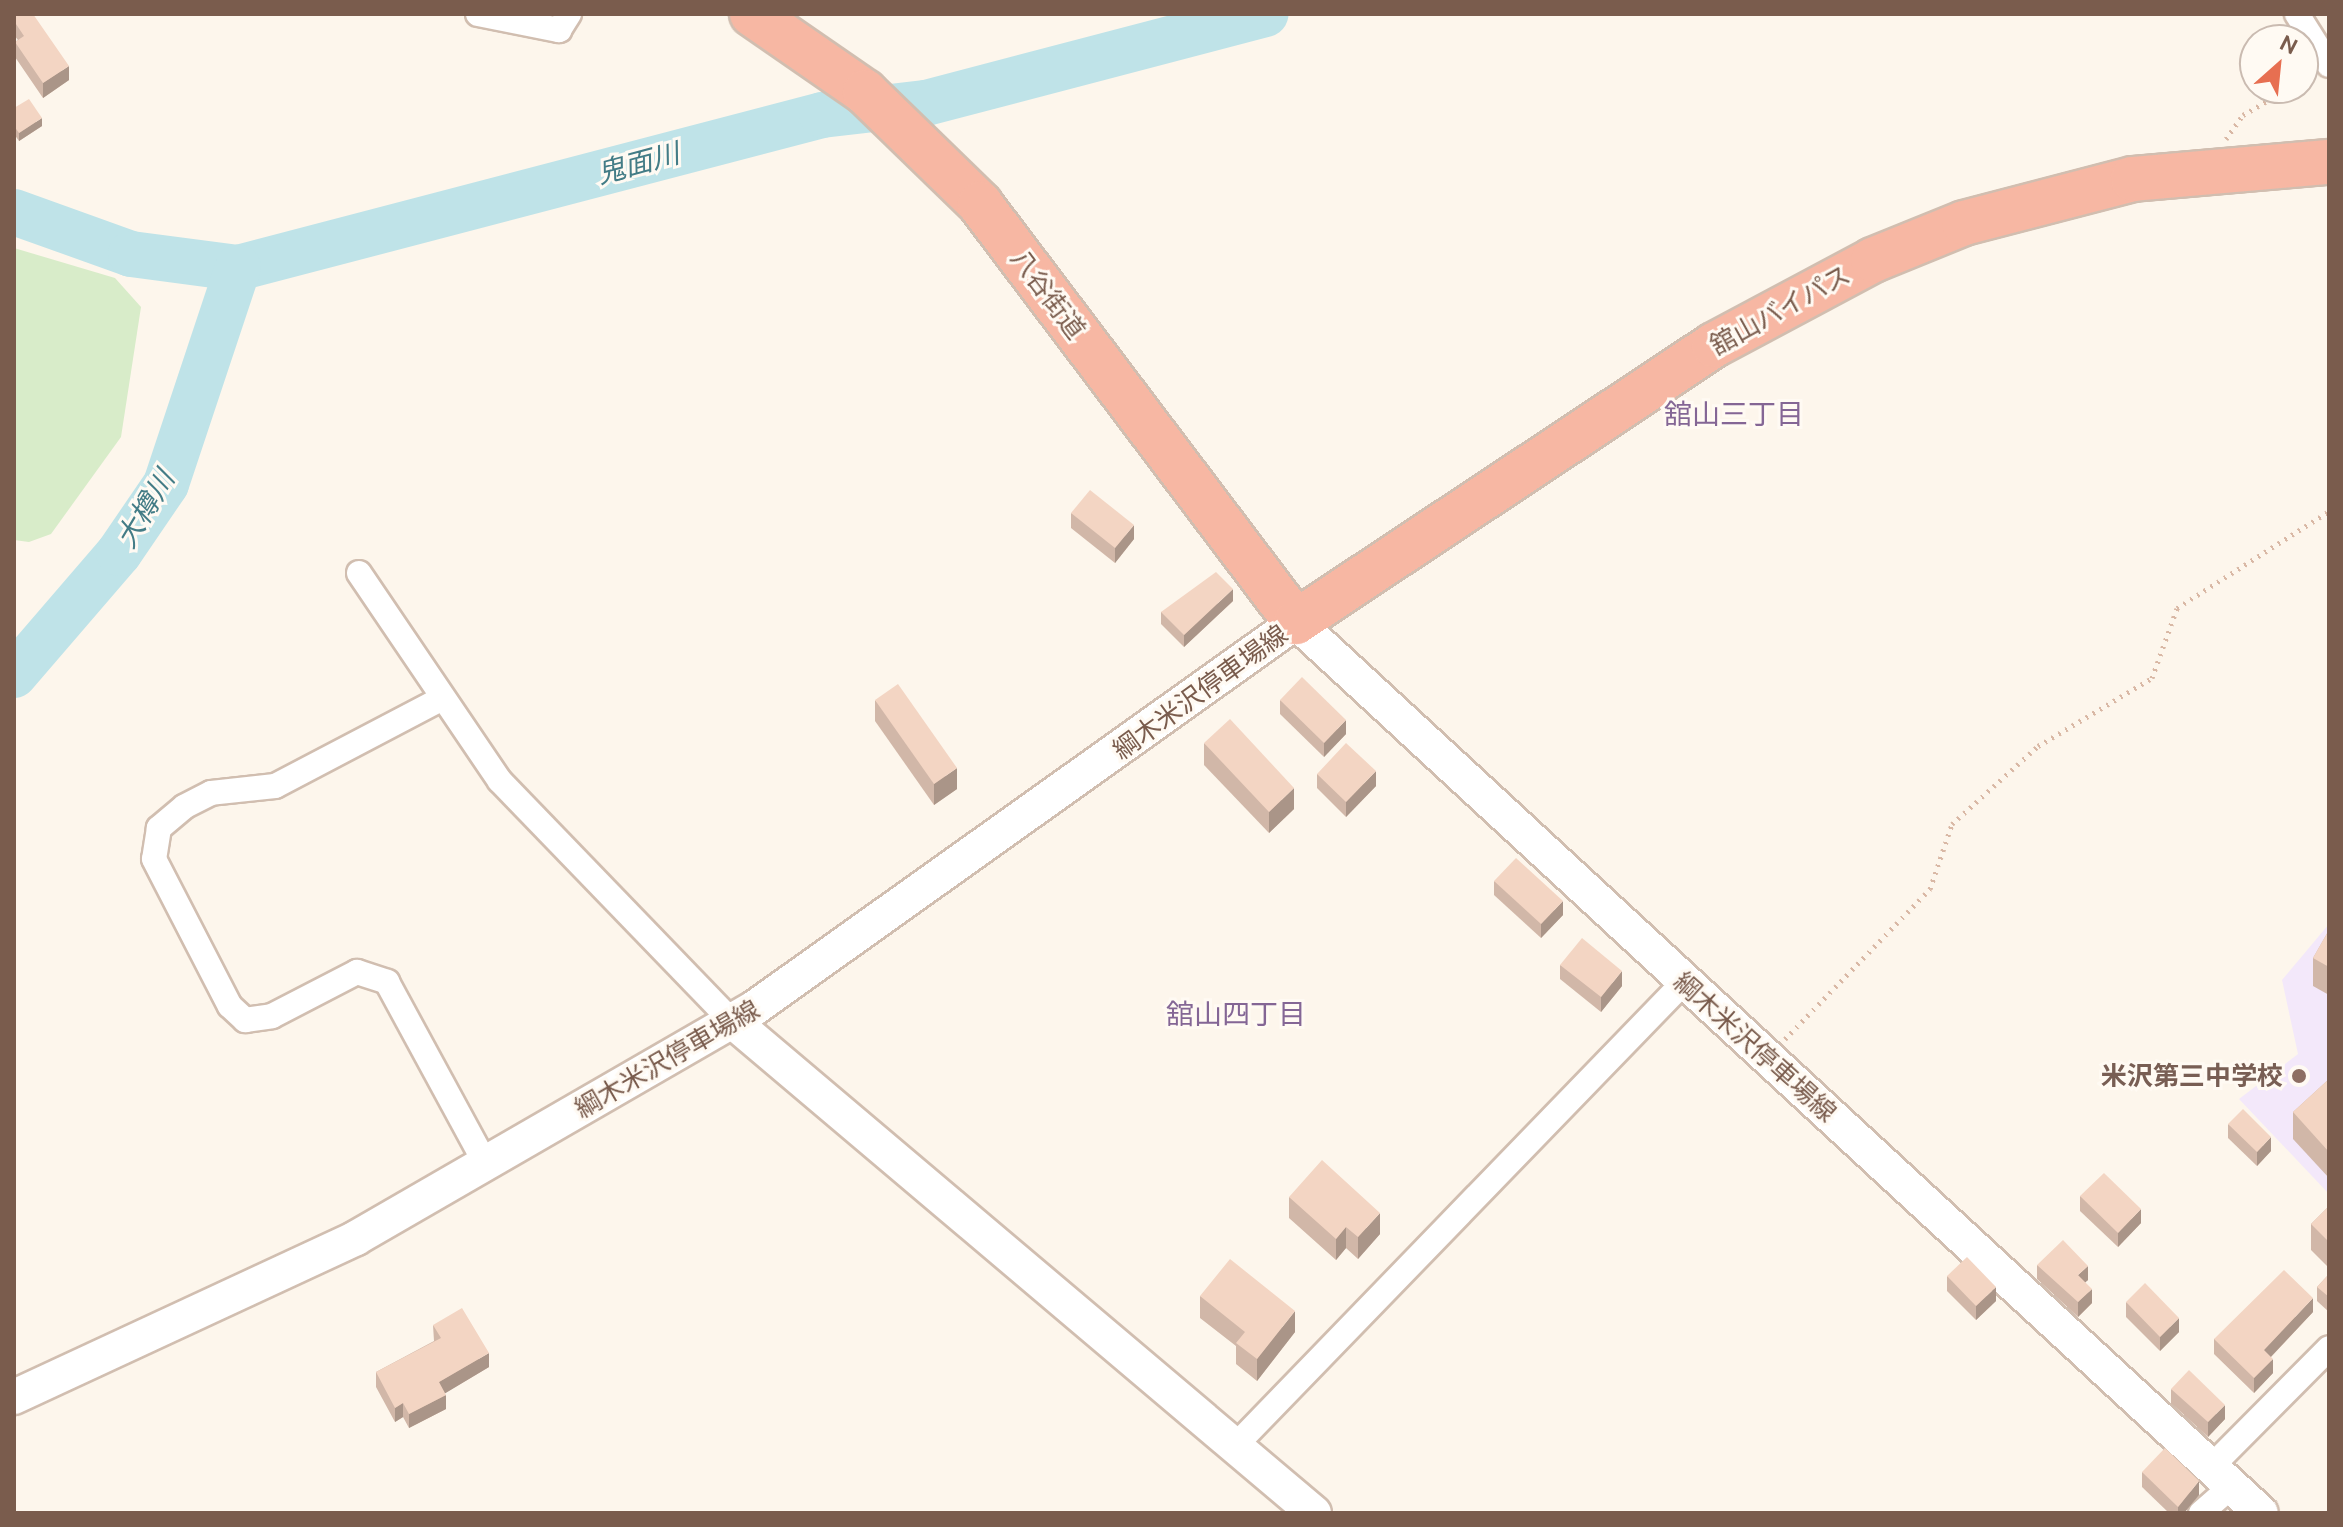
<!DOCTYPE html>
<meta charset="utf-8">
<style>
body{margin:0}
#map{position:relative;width:2343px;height:1527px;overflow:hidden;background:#fdf6ec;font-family:Ubuntu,"Noto Sans JP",sans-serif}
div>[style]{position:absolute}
.education>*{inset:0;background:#f3e8fa}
.green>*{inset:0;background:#d8ecc9}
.river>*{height:46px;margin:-23px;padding:0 23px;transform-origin:23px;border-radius:23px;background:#bfe3e8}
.path>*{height:5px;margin-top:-2.5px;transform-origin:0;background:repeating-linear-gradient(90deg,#d9b8a5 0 2px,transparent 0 8px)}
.roads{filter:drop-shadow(2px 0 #d1beb0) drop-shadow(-2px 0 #d1beb0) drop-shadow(0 2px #d1beb0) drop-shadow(0 -2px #d1beb0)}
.street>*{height:24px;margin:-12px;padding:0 12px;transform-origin:12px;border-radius:12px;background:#fff}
.secondary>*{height:34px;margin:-17px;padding:0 17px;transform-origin:17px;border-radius:17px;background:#fff}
.highway>*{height:44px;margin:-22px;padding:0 22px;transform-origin:22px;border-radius:22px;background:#f7b7a3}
.wall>*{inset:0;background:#d1b7a8}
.shaded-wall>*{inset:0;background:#aa9588}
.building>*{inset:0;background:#f3d5c3}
.dots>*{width:22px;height:22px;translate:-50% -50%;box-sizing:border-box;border:4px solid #fffaf3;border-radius:50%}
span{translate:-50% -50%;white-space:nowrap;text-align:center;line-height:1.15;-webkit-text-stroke:6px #fffaf3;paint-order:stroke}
.street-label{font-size:26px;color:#7a5c4d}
.education-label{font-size:26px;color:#785e54;font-weight:700}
.right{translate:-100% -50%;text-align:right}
.water-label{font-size:28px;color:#437c86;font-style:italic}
.neighbourhood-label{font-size:28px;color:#846695}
.frame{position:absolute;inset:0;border:16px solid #7a5c4d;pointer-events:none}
.north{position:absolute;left:2239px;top:24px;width:80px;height:80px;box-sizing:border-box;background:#fffaf3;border:2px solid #cabbb1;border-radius:50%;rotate:27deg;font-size:22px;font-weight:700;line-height:32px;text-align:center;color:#7a5c4d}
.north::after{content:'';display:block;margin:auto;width:28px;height:36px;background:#e76f51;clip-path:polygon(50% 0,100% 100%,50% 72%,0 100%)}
</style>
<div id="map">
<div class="education">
<div style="clip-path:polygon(2329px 924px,2329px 1194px,2239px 1099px,2298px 1054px,2282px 980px)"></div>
</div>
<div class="green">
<div style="clip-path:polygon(14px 248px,115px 278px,141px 307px,121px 437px,51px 534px,29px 542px,14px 540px)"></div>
</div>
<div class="river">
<div style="left:14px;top:212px;width:124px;rotate:19.7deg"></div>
<div style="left:131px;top:254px;width:108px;rotate:7.5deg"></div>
<div style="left:238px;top:268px;width:604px;rotate:-14.68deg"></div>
<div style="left:822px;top:115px;width:105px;rotate:-6.6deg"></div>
<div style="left:926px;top:103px;width:351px;rotate:-14.7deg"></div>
<div style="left:14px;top:675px;width:161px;rotate:-49.3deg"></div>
<div style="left:119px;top:553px;width:83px;rotate:-55.7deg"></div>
<div style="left:166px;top:484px;width:228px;rotate:-71.6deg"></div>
</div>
<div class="path">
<div style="left:2226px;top:139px;width:29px;rotate:-55deg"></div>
<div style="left:2243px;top:115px;width:53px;rotate:-30.4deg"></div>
<div style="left:1785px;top:1039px;width:209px;rotate:-46deg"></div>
<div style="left:1930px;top:889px;width:69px;rotate:-71.3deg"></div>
<div style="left:1952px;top:824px;width:116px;rotate:-42.2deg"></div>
<div style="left:2038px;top:746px;width:133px;rotate:-30.8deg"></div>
<div style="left:2152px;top:678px;width:74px;rotate:-70.3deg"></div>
<div style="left:2177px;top:608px;width:180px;rotate:-32.5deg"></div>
</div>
<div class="roads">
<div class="street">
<div style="left:478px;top:14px;width:83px;rotate:11.2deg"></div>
<div style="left:559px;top:30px;width:19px;rotate:-58deg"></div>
<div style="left:2297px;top:14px;width:60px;rotate:57.9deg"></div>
<div style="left:359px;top:573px;width:251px;rotate:55.9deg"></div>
<div style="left:500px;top:781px;width:331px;rotate:46deg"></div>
<div style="left:441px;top:699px;width:187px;rotate:152.3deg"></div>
<div style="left:275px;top:786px;width:64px;rotate:173.8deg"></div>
<div style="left:211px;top:793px;width:30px;rotate:153deg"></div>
<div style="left:184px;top:807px;width:33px;rotate:140deg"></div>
<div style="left:159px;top:828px;width:31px;rotate:99deg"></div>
<div style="left:154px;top:859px;width:165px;rotate:62.7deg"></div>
<div style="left:230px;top:1006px;width:21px;rotate:43deg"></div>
<div style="left:245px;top:1020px;width:27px;rotate:-8deg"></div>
<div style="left:272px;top:1016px;width:96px;rotate:-27.4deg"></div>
<div style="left:357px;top:972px;width:32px;rotate:18deg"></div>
<div style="left:387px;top:982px;width:209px;rotate:61.5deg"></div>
<div style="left:1234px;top:1447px;width:647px;rotate:-45.94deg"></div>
<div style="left:2212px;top:1466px;width:166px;rotate:-45.2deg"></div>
<div style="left:2201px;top:1513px;width:41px;rotate:-41.1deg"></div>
</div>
<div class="secondary">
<div style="left:730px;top:1019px;width:765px;rotate:40.23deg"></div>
<div style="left:14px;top:1397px;width:377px;rotate:-24.9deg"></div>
<div style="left:356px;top:1238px;width:458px;rotate:-30deg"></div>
<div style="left:753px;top:1009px;width:667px;rotate:-35.48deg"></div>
<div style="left:1296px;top:622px;width:1313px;rotate:42.72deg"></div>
</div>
<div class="highway">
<div style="left:752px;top:14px;width:137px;rotate:34.6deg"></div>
<div style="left:865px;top:92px;width:161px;rotate:44.2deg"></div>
<div style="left:980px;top:204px;width:524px;rotate:52.91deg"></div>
<div style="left:1296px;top:622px;width:501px;rotate:-33.53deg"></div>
<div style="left:1714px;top:345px;width:180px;rotate:-28.1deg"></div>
<div style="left:1873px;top:260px;width:98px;rotate:-22.1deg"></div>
<div style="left:1964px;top:223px;width:175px;rotate:-14.6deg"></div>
<div style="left:2133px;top:179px;width:197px;rotate:-5deg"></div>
</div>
</div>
<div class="wall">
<div style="clip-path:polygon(14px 14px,69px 80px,43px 98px,15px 57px,15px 42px,18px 40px,14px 35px)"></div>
<div style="clip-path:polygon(14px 108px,42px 126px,19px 141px,14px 134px)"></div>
<div style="clip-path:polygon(1071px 513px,1134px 539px,1115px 563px,1071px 528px)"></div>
<div style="clip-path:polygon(1233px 601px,1184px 647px,1161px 624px,1161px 612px)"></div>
<div style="clip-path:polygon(875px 700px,957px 789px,934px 805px,875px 721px)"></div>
<div style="clip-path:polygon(1280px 700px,1346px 734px,1324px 757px,1280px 714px)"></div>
<div style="clip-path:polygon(1204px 743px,1294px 809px,1269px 833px,1204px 765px)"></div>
<div style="clip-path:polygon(1317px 774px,1376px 786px,1346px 817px,1317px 788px)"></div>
<div style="clip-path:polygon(1494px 881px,1563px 915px,1541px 938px,1494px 895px)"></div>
<div style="clip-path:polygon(2329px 930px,2329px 995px,2313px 986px,2313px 958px)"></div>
<div style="clip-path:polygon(1560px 965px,1622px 986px,1601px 1012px,1560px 979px)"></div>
<div style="clip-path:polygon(2329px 1079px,2329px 1178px,2293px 1139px,2293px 1112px)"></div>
<div style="clip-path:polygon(2228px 1124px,2271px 1151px,2257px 1166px,2228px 1138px)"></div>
<div style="clip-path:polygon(2080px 1196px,2141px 1223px,2118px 1247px,2080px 1211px)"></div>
<div style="clip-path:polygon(1289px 1197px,1380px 1234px,1358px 1259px,1346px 1248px,1336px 1260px,1289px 1218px)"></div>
<div style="clip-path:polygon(2329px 1206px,2329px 1268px,2311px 1250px,2311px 1224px)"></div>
<div style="clip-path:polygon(2037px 1265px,2088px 1280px,2085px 1282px,2092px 1303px,2078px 1317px,2037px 1279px)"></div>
<div style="clip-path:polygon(2329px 1274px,2329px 1312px,2317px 1301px,2317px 1287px)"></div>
<div style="clip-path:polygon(1947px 1276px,1996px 1301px,1976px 1320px,1947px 1291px)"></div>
<div style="clip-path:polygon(1200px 1296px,1295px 1332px,1257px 1381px,1236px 1364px,1236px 1346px,1200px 1318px)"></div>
<div style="clip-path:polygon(2126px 1302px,2179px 1332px,2160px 1351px,2126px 1317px)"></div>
<div style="clip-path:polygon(2313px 1312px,2271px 1357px,2273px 1373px,2254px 1393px,2214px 1354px,2214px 1339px)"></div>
<div style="clip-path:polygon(433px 1325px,489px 1367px,445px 1393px,446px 1409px,409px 1428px,403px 1417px,395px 1422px,376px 1387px,376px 1372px,434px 1341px)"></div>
<div style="clip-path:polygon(2171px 1389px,2225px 1419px,2208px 1437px,2171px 1403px)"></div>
<div style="clip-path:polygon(2142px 1472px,2199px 1495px,2184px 1513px,2169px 1513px,2142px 1487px)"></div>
</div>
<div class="shaded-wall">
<div style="clip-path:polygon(69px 66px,69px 80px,43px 98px,43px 83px)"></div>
<div style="clip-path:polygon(42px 118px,42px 126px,19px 141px,19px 133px)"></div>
<div style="clip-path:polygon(1134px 525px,1134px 539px,1115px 563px,1115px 548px)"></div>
<div style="clip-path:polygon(1233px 589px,1233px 601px,1184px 647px,1184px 635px)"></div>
<div style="clip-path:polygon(1346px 720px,1346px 734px,1324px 757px,1324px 743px)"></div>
<div style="clip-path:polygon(957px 768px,957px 789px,934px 805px,934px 784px)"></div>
<div style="clip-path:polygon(1376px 771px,1376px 786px,1346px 817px,1346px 802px)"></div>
<div style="clip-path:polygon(1294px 788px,1294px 809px,1269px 833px,1269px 812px)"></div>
<div style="clip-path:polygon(1563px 901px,1563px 915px,1541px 938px,1541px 924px)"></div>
<div style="clip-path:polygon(1622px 971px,1622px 986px,1601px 1012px,1601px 997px)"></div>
<div style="clip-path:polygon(2271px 1137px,2271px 1151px,2257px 1166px,2257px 1152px)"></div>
<div style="clip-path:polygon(2141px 1209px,2141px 1223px,2118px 1247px,2118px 1233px)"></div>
<div style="clip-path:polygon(1380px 1213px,1380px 1234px,1358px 1259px,1358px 1237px)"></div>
<div style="clip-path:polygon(1346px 1227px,1346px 1248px,1336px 1260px,1336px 1239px)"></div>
<div style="clip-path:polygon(2088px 1266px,2088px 1280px,2078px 1289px,2078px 1275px)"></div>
<div style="clip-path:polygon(1996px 1287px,1996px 1301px,1976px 1320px,1976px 1306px)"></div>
<div style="clip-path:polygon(2092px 1289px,2092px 1303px,2078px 1317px,2078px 1302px)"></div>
<div style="clip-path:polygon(2313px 1298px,2313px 1312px,2264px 1364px,2264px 1350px)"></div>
<div style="clip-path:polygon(1295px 1311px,1295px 1332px,1257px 1381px,1257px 1359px)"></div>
<div style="clip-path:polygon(2179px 1318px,2179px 1332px,2160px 1351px,2160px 1337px)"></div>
<div style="clip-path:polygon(489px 1353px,489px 1367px,439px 1397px,439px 1382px)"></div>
<div style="clip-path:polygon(2273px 1359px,2273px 1373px,2254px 1393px,2254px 1378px)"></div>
<div style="clip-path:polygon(446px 1395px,446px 1409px,409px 1428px,409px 1414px)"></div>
<div style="clip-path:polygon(403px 1403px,403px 1417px,395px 1422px,395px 1408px)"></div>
<div style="clip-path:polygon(2225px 1405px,2225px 1419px,2208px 1437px,2208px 1422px)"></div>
<div style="clip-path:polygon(2199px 1481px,2199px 1495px,2184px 1513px,2178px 1513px,2178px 1507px)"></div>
</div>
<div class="building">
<div style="clip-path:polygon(14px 14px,33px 14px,69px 66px,43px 83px,15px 42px,24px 36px,14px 21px)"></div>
<div style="clip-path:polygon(29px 99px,42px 118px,19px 133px,14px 126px,14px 108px)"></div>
<div style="clip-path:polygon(1090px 490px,1134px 525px,1115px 548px,1071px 513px)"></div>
<div style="clip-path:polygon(1216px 572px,1233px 589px,1184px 635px,1161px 612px)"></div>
<div style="clip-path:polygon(1302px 677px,1346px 720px,1324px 743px,1280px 700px)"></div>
<div style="clip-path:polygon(898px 684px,957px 768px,934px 784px,875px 700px)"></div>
<div style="clip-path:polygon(1230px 719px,1294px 788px,1269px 812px,1204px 743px)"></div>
<div style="clip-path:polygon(1346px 743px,1376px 771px,1346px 802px,1317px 774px)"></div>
<div style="clip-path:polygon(1516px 858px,1563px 901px,1541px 924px,1494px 881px)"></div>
<div style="clip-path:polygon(2329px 930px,2329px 967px,2313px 958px)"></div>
<div style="clip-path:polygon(1582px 938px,1622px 971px,1601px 997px,1560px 965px)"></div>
<div style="clip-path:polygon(2329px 1079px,2329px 1152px,2293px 1112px)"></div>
<div style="clip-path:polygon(2243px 1109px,2271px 1137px,2257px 1152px,2228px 1124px)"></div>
<div style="clip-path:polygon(1322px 1160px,1380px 1213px,1358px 1237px,1346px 1227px,1336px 1239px,1289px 1197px)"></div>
<div style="clip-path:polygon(2104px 1173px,2141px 1209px,2118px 1233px,2080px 1196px)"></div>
<div style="clip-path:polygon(2329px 1206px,2329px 1242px,2311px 1224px)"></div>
<div style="clip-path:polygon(2063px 1240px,2088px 1266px,2078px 1275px,2092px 1289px,2078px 1302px,2037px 1265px)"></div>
<div style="clip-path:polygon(1967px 1257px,1996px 1287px,1976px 1306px,1947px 1276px)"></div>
<div style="clip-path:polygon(1230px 1259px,1295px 1311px,1257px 1359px,1236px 1343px,1245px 1332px,1200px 1296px)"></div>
<div style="clip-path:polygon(2284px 1270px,2313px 1298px,2264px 1350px,2273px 1359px,2254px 1378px,2214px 1339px)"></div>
<div style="clip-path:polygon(2329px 1274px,2329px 1297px,2317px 1287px)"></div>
<div style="clip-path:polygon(2145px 1283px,2179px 1318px,2160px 1337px,2126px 1302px)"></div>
<div style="clip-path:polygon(462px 1308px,489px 1353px,439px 1382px,446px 1395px,409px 1414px,403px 1403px,395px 1408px,376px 1372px,441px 1338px,433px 1325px)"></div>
<div style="clip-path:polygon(2189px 1370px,2225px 1405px,2208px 1422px,2171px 1389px)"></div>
<div style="clip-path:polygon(2165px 1448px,2199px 1481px,2178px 1507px,2142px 1472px)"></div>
</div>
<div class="dots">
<div style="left:2299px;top:1076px;background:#8d6e63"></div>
</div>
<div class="street-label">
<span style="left:1048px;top:294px;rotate:53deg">八谷街道</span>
<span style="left:1780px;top:310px;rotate:-29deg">舘山バイパス</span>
<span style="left:1200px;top:692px;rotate:-36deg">綱木米沢停車場線</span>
<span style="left:1755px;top:1047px;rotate:42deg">綱木米沢停車場線</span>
<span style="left:667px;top:1059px;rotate:-30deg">綱木米沢停車場線</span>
</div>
<div class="education-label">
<span class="right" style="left:2283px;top:1076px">米沢第三中学校</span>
</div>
<div class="water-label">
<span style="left:638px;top:163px;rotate:-15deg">鬼面川</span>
<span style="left:145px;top:509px;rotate:-59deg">大樽川</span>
</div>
<div class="neighbourhood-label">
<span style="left:1734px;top:414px">舘山三丁目</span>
<span style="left:1236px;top:1014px">舘山四丁目</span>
</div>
<div class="frame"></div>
<div class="north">N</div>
</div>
